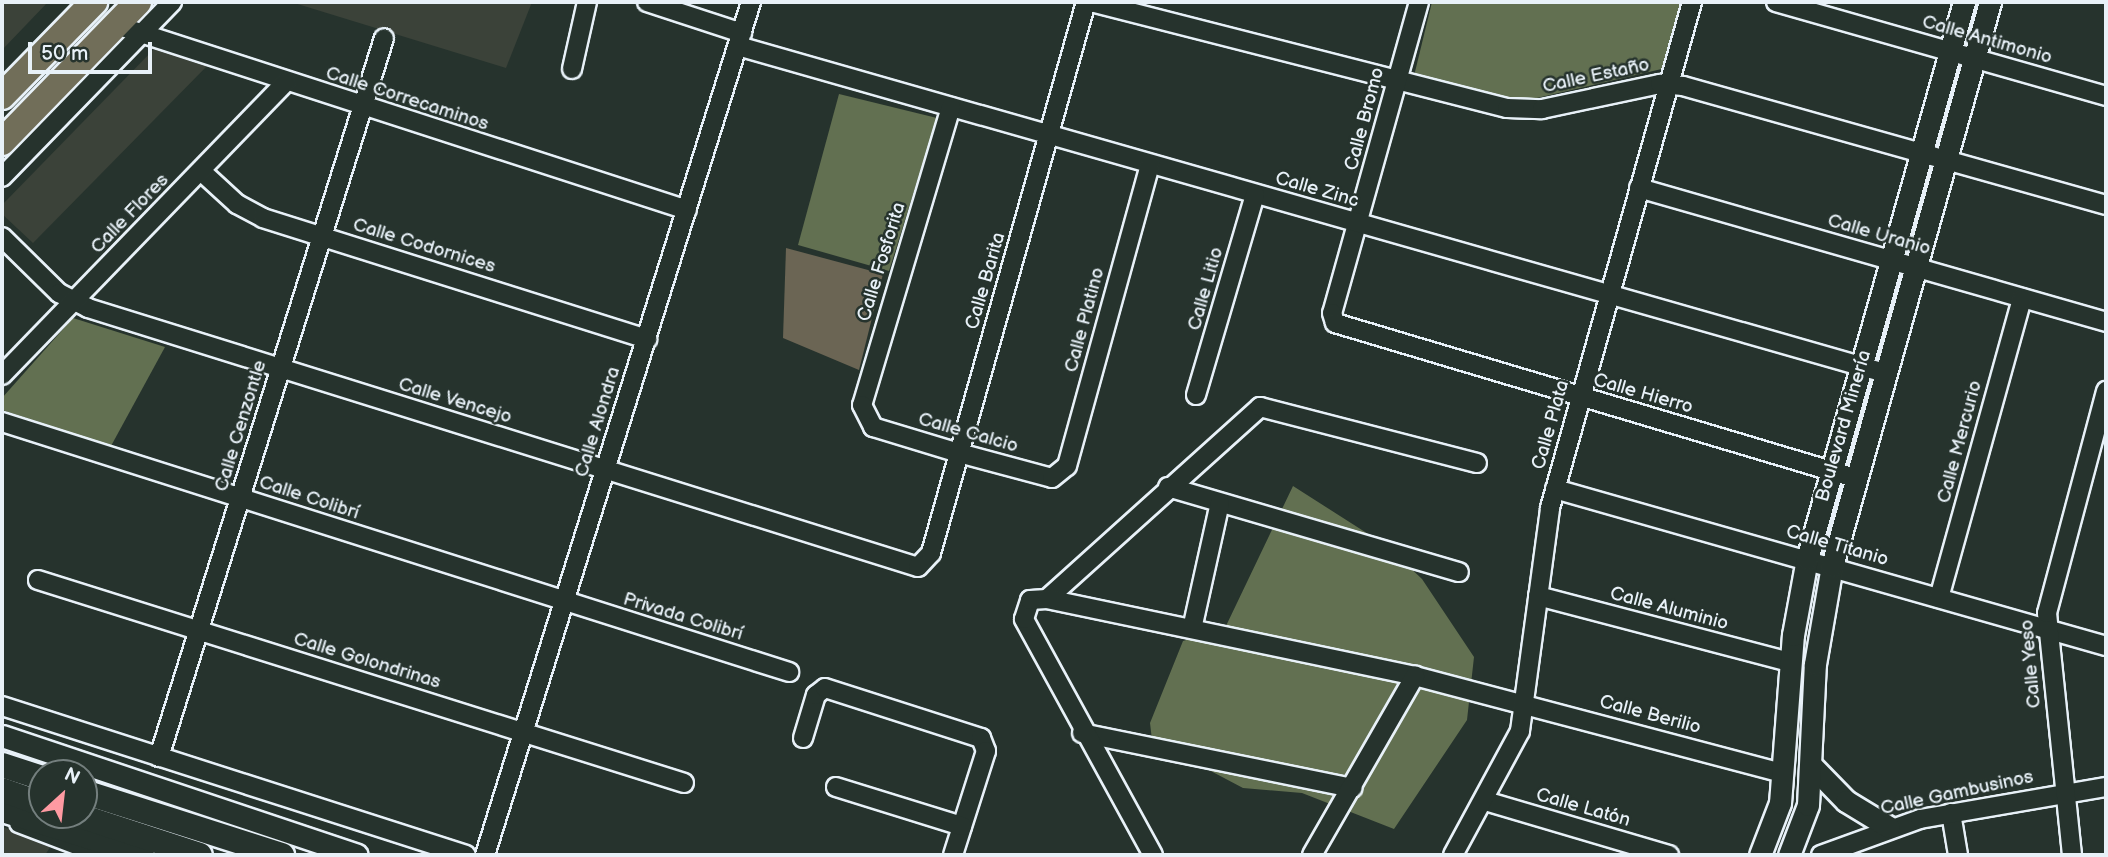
<!DOCTYPE html>
<meta charset="utf-8">
<style>
body{margin:0}
#map{position:relative;width:2108px;height:857px;overflow:hidden;background:#26332d;font-family:"Balsamiq Sans",sans-serif}
div>[style]{position:absolute}
.built>*{inset:0;background:#3b4239}
.green>*{inset:0;background:#627051}
.building>*{inset:0;background:#6b6554}
.roads{filter:drop-shadow(2px 0 #e8f1f8) drop-shadow(-2px 0 #e8f1f8) drop-shadow(0 2px #e8f1f8) drop-shadow(0 -2px #e8f1f8)}
.minor>*{height:18px;margin:-9px;padding:0 9px;transform-origin:9px;border-radius:9px;background:#26332d}
.tertiary>*{height:21px;margin:-10.5px;padding:0 10.5px;transform-origin:10.5px;border-radius:10.5px;background:#26332d}
.secondary>*{height:24px;margin:-12px;padding:0 12px;transform-origin:12px;border-radius:12px;background:#26332d}
.primary>*{height:26px;margin:-13px;padding:0 13px;transform-origin:13px;border-radius:13px;background:#716e59}
span{translate:-50% -50%;white-space:nowrap;text-align:center;line-height:1.15;-webkit-text-stroke:5px #26332d;paint-order:stroke}
.street-label{font-size:19px;color:#e8f1f8}
.frame{position:absolute;inset:0;border:4px solid #e8f1f8;pointer-events:none}
.north{position:absolute;left:28px;top:759px;width:70px;height:70px;box-sizing:border-box;background:#26332d;border:2px solid #747f7e;border-radius:50%;rotate:27deg;font-size:19px;font-weight:700;line-height:28px;text-align:center;color:#e8f1f8}
.north::after{content:'';display:block;margin:auto;width:24px;height:32px;background:#ff9aa2;clip-path:polygon(50% 0,100% 100%,50% 72%,0 100%)}
.scale{position:absolute;left:28px;top:42px;width:124px;height:32px;box-sizing:border-box;border:4px solid #e8f1f8;border-top:0;padding-left:9px;font-size:21px;line-height:24px;white-space:nowrap;color:#e8f1f8;-webkit-text-stroke:5px #26332d;paint-order:stroke}
</style>
<div id="map">
<div class="built">
<div style="clip-path:polygon(2px 2px,48px 2px,2px 50px)"></div>
<div style="clip-path:polygon(291px 2px,532px 2px,506px 68px)"></div>
<div style="clip-path:polygon(155px 48px,209px 64px,33px 243px,2px 214px,2px 205px)"></div>
<div style="clip-path:polygon(2px 827px,53px 843px,45px 855px,2px 855px)"></div>
</div>
<div class="green">
<div style="clip-path:polygon(1432px 2px,1683px 2px,1666px 68px,1524px 101px,1414px 76px)"></div>
<div style="clip-path:polygon(839px 94px,937px 118px,889px 271px,798px 245px)"></div>
<div style="clip-path:polygon(73px 318px,165px 347px,111px 446px,2px 410px,2px 398px)"></div>
<div style="clip-path:polygon(1293px 486px,1387px 546px,1422px 579px,1474px 657px,1467px 720px,1394px 829px,1302px 793px,1243px 788px,1152px 740px,1150px 723px,1183px 641px,1225px 628px)"></div>
</div>
<div class="building">
<div style="clip-path:polygon(786px 248px,883px 274px,859px 370px,783px 338px)"></div>
</div>
<div class="roads">
<div class="minor">
<div style="left:647px;top:2px;width:100px;rotate:18.1deg"></div>
<div style="left:1091px;top:2px;width:429px;rotate:14.3deg"></div>
<div style="left:1507px;top:108px;width:35px;rotate:2deg"></div>
<div style="left:1542px;top:109px;width:121px;rotate:-12deg"></div>
<div style="left:1660px;top:84px;width:23px;rotate:5deg"></div>
<div style="left:1683px;top:86px;width:439px;rotate:15.7deg"></div>
<div style="left:1419px;top:2px;width:323px;rotate:105.6deg"></div>
<div style="left:1332px;top:313px;width:10px;rotate:73deg"></div>
<div style="left:1335px;top:323px;width:543px;rotate:16.6deg"></div>
<div style="left:1776px;top:2px;width:343px;rotate:15.9deg"></div>
<div style="left:116px;top:25px;width:600px;rotate:17.95deg"></div>
<div style="left:738px;top:46px;width:1193px;rotate:15.91deg"></div>
<div style="left:572px;top:69px;width:69px;rotate:-77.4deg"></div>
<div style="left:951px;top:107px;width:311px;rotate:106.6deg"></div>
<div style="left:862px;top:405px;width:25px;rotate:63deg"></div>
<div style="left:873px;top:427px;width:90px;rotate:16.8deg"></div>
<div style="left:959px;top:453px;width:96px;rotate:15deg"></div>
<div style="left:1052px;top:478px;width:19px;rotate:-39deg"></div>
<div style="left:1067px;top:466px;width:313px;rotate:-74.6deg"></div>
<div style="left:201px;top:171px;width:49px;rotate:42.5deg"></div>
<div style="left:237px;top:204px;width:30px;rotate:28deg"></div>
<div style="left:263px;top:218px;width:403px;rotate:17.5deg"></div>
<div style="left:2px;top:177px;width:244px;rotate:-45.8deg"></div>
<div style="left:1639px;top:188px;width:486px;rotate:16deg"></div>
<div style="left:2px;top:237px;width:80px;rotate:44.5deg"></div>
<div style="left:59px;top:293px;width:33px;rotate:27deg"></div>
<div style="left:88px;top:308px;width:869px;rotate:17.33deg"></div>
<div style="left:918px;top:567px;width:19px;rotate:-47deg"></div>
<div style="left:931px;top:553px;width:572px;rotate:-74.29deg"></div>
<div style="left:2px;top:375px;width:408px;rotate:-45.9deg"></div>
<div style="left:1196px;top:395px;width:209px;rotate:-73.6deg"></div>
<div style="left:2px;top:422px;width:826px;rotate:17.62deg"></div>
<div style="left:1168px;top:487px;width:303px;rotate:16.3deg"></div>
<div style="left:1555px;top:489px;width:573px;rotate:15.9deg"></div>
<div style="left:38px;top:580px;width:677px;rotate:17.44deg"></div>
<div style="left:1538px;top:596px;width:260px;rotate:14.7deg"></div>
<div style="left:1939px;top:598px;width:311px;rotate:-74.5deg"></div>
<div style="left:1047px;top:599px;width:287px;rotate:-42deg"></div>
<div style="left:1260px;top:407px;width:224px;rotate:14.5deg"></div>
<div style="left:1192px;top:629px;width:129px;rotate:-77.5deg"></div>
<div style="left:2px;top:706px;width:487px;rotate:17.8deg"></div>
<div style="left:1082px;top:733px;width:276px;rotate:11.5deg"></div>
<div style="left:803px;top:738px;width:45px;rotate:-73.2deg"></div>
<div style="left:816px;top:695px;width:11px;rotate:-38deg"></div>
<div style="left:825px;top:688px;width:164px;rotate:17.8deg"></div>
<div style="left:981px;top:738px;width:14px;rotate:69deg"></div>
<div style="left:986px;top:751px;width:109px;rotate:107.6deg"></div>
<div style="left:159px;top:757px;width:753px;rotate:-72.62deg"></div>
<div style="left:836px;top:787px;width:132px;rotate:17.2deg"></div>
<div style="left:1485px;top:801px;width:192px;rotate:16.4deg"></div>
<div style="left:1951px;top:813px;width:43px;rotate:80.5deg"></div>
<div style="left:19px;top:823px;width:90px;rotate:20.9deg"></div>
<div style="left:485px;top:855px;width:894px;rotate:-72.68deg"></div>
<div style="left:1153px;top:855px;width:269px;rotate:-118.7deg"></div>
<div style="left:1024px;top:619px;width:20px;rotate:-72deg"></div>
<div style="left:1030px;top:600px;width:17px;rotate:-3deg"></div>
<div style="left:1047px;top:599px;width:376px;rotate:11.8deg"></div>
<div style="left:1415px;top:676px;width:380px;rotate:14.8deg"></div>
<div style="left:1312px;top:855px;width:207px;rotate:-60.1deg"></div>
<div style="left:1453px;top:855px;width:141px;rotate:-61.6deg"></div>
<div style="left:1520px;top:731px;width:225px;rotate:-82.3deg"></div>
<div style="left:1550px;top:508px;width:526px;rotate:-74.32deg"></div>
<div style="left:1821px;top:855px;width:105px;rotate:-20deg"></div>
<div style="left:1920px;top:819px;width:189px;rotate:-9.8deg"></div>
<div style="left:2072px;top:855px;width:243px;rotate:-95.9deg"></div>
<div style="left:2047px;top:613px;width:230px;rotate:-75.1deg"></div>
</div>
<div class="tertiary">
<div style="left:2px;top:736px;width:374px;rotate:18.5deg"></div>
<div style="left:1811px;top:765px;width:50px;rotate:45.8deg"></div>
<div style="left:1846px;top:801px;width:50px;rotate:31.2deg"></div>
<div style="left:2px;top:811px;width:148px;rotate:17.3deg"></div>
<div style="left:1760px;top:855px;width:56px;rotate:-69deg"></div>
<div style="left:1780px;top:803px;width:169px;rotate:-85.6deg"></div>
<div style="left:1793px;top:635px;width:77px;rotate:-79.6deg"></div>
<div style="left:1807px;top:559px;width:579px;rotate:-74.26deg"></div>
<div style="left:1789px;top:855px;width:53px;rotate:-69.2deg"></div>
<div style="left:1808px;top:805px;width:141px;rotate:-87.2deg"></div>
<div style="left:1815px;top:664px;width:99px;rotate:-80.2deg"></div>
<div style="left:1832px;top:566px;width:586px;rotate:-74.35deg"></div>
</div>
<div class="secondary">
<div style="left:2px;top:765px;width:42px;rotate:18deg"></div>
<div style="left:2px;top:790px;width:42px;rotate:19.3deg"></div>
<div style="left:84px;top:792px;width:208px;rotate:17.7deg"></div>
<div style="left:77px;top:815px;width:129px;rotate:18deg"></div>
</div>
<div class="primary">
<div style="left:2px;top:96px;width:132px;rotate:-45.6deg"></div>
<div style="left:2px;top:142px;width:195px;rotate:-45.8deg"></div>
</div>
</div>
<div class="street-label">
<span style="left:1987px;top:40px;rotate:16deg">Calle Antimonio</span>
<span style="left:1596px;top:76px;rotate:-12deg">Calle Estaño</span>
<span style="left:407px;top:99px;rotate:18deg">Calle Correcaminos</span>
<span style="left:1365px;top:119px;rotate:-75deg">Calle Bromo</span>
<span style="left:1317px;top:190px;rotate:16deg">Calle Zinc</span>
<span style="left:130px;top:214px;rotate:-46deg">Calle Flores</span>
<span style="left:1879px;top:235px;rotate:16deg">Calle Uranio</span>
<span style="left:424px;top:246px;rotate:17deg">Calle Codornices</span>
<span style="left:882px;top:262px;rotate:-73deg">Calle Fosforita</span>
<span style="left:986px;top:281px;rotate:-74deg">Calle Barita</span>
<span style="left:1206px;top:289px;rotate:-74deg">Calle Litio</span>
<span style="left:1085px;top:320px;rotate:-75deg">Calle Platino</span>
<span style="left:1643px;top:394px;rotate:16deg">Calle Hierro</span>
<span style="left:455px;top:401px;rotate:17deg">Calle Vencejo</span>
<span style="left:598px;top:422px;rotate:-73deg">Calle Alondra</span>
<span style="left:1551px;top:425px;rotate:-74deg">Calle Plata</span>
<span style="left:241px;top:426px;rotate:-73deg">Calle Cenzontle</span>
<span style="left:1844px;top:426px;rotate:-74deg">Boulevard Minería</span>
<span style="left:968px;top:433px;rotate:16deg">Calle Calcio</span>
<span style="left:1960px;top:442px;rotate:-75deg">Calle Mercurio</span>
<span style="left:309px;top:498px;rotate:18deg">Calle Colibrí</span>
<span style="left:1837px;top:546px;rotate:16deg">Calle Titanio</span>
<span style="left:1669px;top:609px;rotate:15deg">Calle Aluminio</span>
<span style="left:683px;top:617px;rotate:17deg">Privada Colibrí</span>
<span style="left:367px;top:661px;rotate:17deg">Calle Golondrinas</span>
<span style="left:2031px;top:664px;rotate:-95deg">Calle Yeso</span>
<span style="left:1650px;top:715px;rotate:15deg">Calle Berilio</span>
<span style="left:1957px;top:793px;rotate:-12deg">Calle Gambusinos</span>
<span style="left:1583px;top:808px;rotate:16deg">Calle Latón</span>
</div>
<div class="frame"></div>
<div class="north">N</div>
<div class="scale">50 m</div>
</div>
